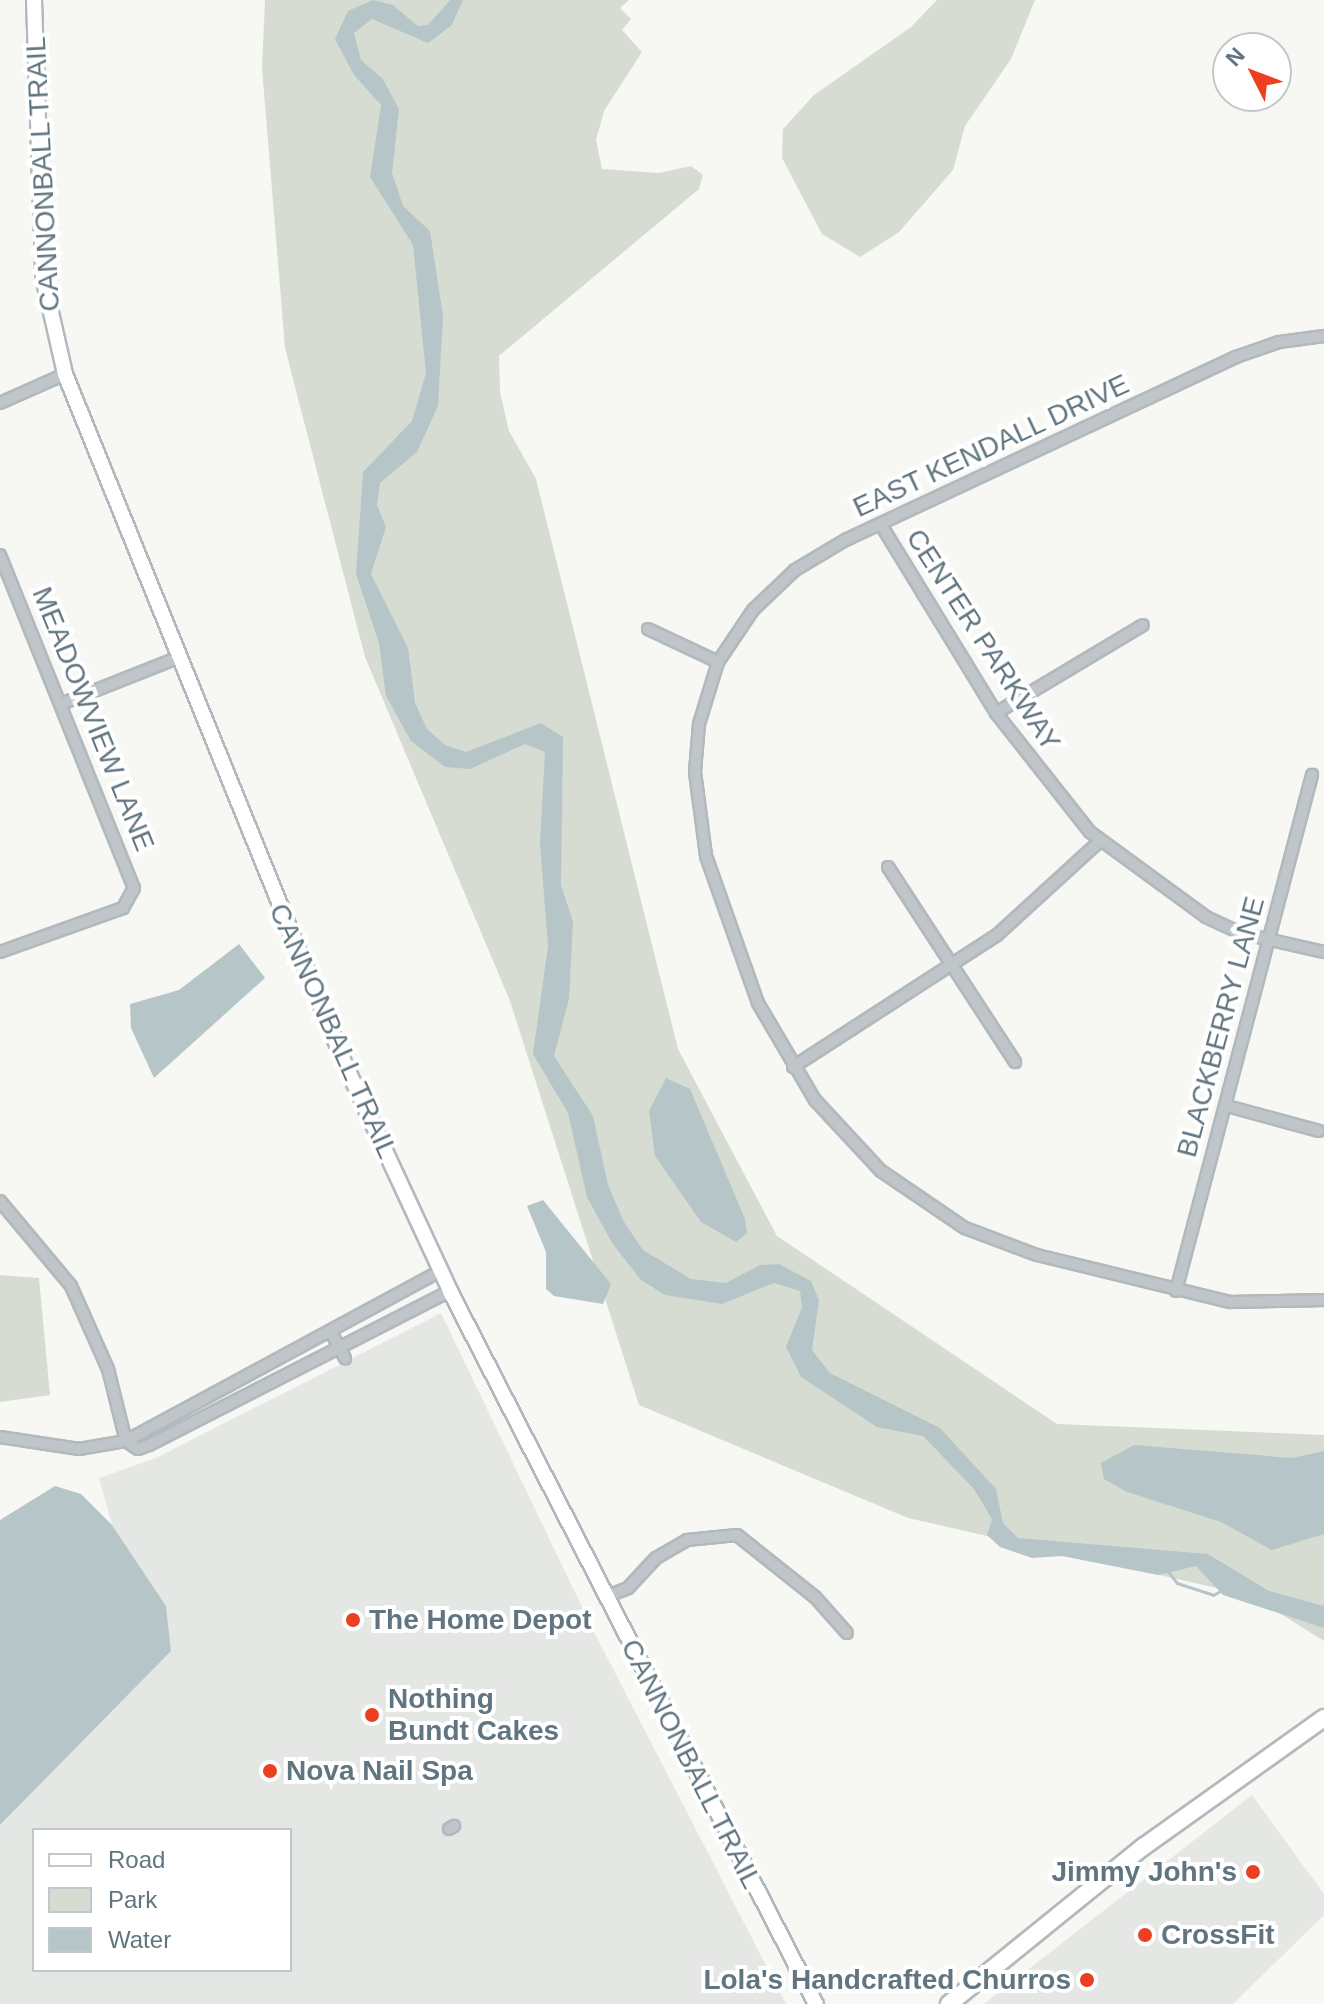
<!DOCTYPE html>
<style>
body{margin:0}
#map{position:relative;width:1324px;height:2004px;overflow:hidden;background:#f7f7f4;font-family:Helvetica,sans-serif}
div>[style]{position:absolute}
.built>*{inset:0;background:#e5e7e5}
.green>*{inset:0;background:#d7dcd3}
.water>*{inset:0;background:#b6c5c8}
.stream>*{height:3px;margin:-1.5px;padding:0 1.5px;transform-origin:1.5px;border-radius:1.5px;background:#b6c5c8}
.roads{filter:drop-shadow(2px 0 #b2b9bd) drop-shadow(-2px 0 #b2b9bd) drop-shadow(0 2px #b2b9bd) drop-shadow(0 -2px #b2b9bd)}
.street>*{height:10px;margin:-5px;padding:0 5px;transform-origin:5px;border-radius:5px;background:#bfc5c8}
.secondary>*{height:14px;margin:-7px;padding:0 7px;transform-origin:7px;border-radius:7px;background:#fff}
.primary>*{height:16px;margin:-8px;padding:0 8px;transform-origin:8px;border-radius:8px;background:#fff}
.dots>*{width:22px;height:22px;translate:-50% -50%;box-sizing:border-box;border:4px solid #fff;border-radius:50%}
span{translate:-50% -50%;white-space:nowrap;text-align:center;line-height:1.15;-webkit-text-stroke:8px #fff;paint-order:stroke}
.street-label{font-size:28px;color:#617580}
.poi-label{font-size:28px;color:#617580;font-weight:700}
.left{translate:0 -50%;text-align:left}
.right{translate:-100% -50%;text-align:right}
.legend{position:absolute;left:32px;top:1828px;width:260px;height:144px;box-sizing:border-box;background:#fff;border:2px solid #c0c8cc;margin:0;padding:10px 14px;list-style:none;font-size:24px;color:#617580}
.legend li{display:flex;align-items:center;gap:16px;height:40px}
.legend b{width:40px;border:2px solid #c0c8cc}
.north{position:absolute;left:1212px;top:32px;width:80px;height:80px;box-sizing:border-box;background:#fff;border:2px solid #c0c8cc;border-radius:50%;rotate:312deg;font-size:22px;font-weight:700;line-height:32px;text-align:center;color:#617580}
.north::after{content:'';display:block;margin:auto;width:28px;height:36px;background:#eb3f20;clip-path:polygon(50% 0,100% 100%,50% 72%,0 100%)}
</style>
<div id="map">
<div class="built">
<div style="clip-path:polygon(evenodd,441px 1313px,594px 1632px,786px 2004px,0 2004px,0 1825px,171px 1650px,166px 1606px,112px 1525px,99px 1478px,156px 1458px,441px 1313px,34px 1830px,290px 1830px,290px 1970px,34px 1970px,34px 1830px)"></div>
<div style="clip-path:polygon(1252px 1795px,1324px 1894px,1324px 1915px,1233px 2004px,984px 2004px)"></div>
</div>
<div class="green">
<div style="clip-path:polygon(265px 0,629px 0,620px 8px,631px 19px,622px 30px,642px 52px,604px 111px,596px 140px,602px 169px,659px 173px,691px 166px,703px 175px,699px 189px,499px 356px,500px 392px,509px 431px,536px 479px,678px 1049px,777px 1236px,1057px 1424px,1324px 1435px,1324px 1641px,1252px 1596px,908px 1518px,639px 1405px,510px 1001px,365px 657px,285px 348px,262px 68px)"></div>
<div style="clip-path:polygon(937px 0,1035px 0,1011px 59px,965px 126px,953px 170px,899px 232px,860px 257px,822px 234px,782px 158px,783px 129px,814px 95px,911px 27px)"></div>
<div style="clip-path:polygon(0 1275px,39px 1278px,50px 1395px,0 1402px)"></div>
</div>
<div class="water">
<div style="clip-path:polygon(373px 0,393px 5px,418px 26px,428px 25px,450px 0,463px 0,452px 25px,428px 43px,372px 19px,354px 33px,361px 60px,383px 79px,399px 109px,392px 173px,403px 206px,430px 231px,443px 316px,438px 406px,417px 452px,380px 483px,377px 505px,386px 527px,371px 574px,408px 648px,415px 703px,427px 729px,445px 745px,466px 752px,541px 723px,563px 737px,561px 885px,573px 922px,569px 999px,554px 1056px,593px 1116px,608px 1185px,624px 1222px,643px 1250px,691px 1279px,726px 1283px,760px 1265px,779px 1264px,811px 1281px,819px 1300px,812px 1350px,830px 1373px,940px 1428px,996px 1489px,1003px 1523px,1018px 1538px,1208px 1554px,1269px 1591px,1324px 1606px,1324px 1628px,1223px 1595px,1196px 1566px,1158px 1575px,1062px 1556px,1032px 1558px,1000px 1547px,987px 1535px,992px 1519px,974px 1489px,923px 1436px,877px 1427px,801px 1377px,786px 1347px,802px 1307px,800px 1291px,774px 1283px,722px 1304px,665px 1295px,641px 1280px,612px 1243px,587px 1197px,568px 1113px,533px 1054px,548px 946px,540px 843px,545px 752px,525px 744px,470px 769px,445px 767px,411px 741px,386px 696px,379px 643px,356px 574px,363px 472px,412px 421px,426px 373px,413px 245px,370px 177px,381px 105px,354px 75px,335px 39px,348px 11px)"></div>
<div style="clip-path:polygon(239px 944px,265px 978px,154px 1078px,131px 1028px,130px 1004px,179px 990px)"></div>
<div style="clip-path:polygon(666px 1078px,690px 1089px,745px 1219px,747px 1233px,736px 1242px,701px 1222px,655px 1156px,649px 1111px)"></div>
<div style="clip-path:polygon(543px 1200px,611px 1284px,603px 1304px,554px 1296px,546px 1289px,546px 1252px,527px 1206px)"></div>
<div style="clip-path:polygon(1134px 1445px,1292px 1458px,1324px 1451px,1324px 1534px,1272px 1550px,1221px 1522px,1127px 1492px,1104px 1479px,1101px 1463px)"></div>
<div style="clip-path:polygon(55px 1486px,81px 1494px,112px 1525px,166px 1606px,171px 1651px,0 1825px,0 1520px)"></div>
</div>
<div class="stream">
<div style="left:1166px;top:1569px;width:18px;rotate:52deg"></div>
<div style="left:1177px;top:1583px;width:38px;rotate:18deg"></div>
<div style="left:1213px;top:1595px;width:13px;rotate:-29deg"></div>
</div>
<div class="roads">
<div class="street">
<div style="left:1324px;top:336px;width:45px;rotate:172.4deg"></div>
<div style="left:1279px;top:342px;width:46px;rotate:160.8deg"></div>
<div style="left:1236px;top:357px;width:429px;rotate:154.9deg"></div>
<div style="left:847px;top:539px;width:61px;rotate:149.2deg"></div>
<div style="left:795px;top:570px;width:58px;rotate:136.4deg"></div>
<div style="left:753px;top:610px;width:63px;rotate:123.9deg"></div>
<div style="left:718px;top:662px;width:65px;rotate:107deg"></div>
<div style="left:699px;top:724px;width:48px;rotate:94.8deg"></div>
<div style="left:695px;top:772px;width:85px;rotate:82.5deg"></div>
<div style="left:706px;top:856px;width:156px;rotate:70.5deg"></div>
<div style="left:758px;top:1003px;width:113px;rotate:59.6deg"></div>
<div style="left:815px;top:1100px;width:97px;rotate:47.1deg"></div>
<div style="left:881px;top:1171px;width:102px;rotate:34.2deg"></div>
<div style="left:965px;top:1228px;width:77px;rotate:20.6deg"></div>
<div style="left:1037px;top:1255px;width:199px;rotate:13.7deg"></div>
<div style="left:1230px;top:1302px;width:94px;rotate:-1.2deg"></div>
<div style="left:0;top:403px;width:71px;rotate:-24deg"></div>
<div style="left:881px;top:525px;width:220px;rotate:58.5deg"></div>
<div style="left:996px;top:713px;width:152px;rotate:51.7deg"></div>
<div style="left:1090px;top:832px;width:144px;rotate:36.2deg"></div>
<div style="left:1206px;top:917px;width:38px;rotate:25deg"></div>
<div style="left:1240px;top:933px;width:86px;rotate:12.7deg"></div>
<div style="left:0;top:555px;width:359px;rotate:68.1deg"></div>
<div style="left:134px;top:888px;width:23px;rotate:119deg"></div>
<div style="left:123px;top:908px;width:131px;rotate:160.3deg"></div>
<div style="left:648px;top:629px;width:77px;rotate:25.2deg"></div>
<div style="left:61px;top:704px;width:125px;rotate:-21.6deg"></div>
<div style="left:996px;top:713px;width:171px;rotate:-30.9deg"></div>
<div style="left:888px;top:867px;width:233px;rotate:56.9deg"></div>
<div style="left:793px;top:1067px;width:243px;rotate:-32.9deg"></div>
<div style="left:997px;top:935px;width:139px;rotate:-42.4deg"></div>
<div style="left:1227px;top:1106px;width:95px;rotate:15.2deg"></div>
<div style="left:0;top:1201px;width:111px;rotate:50.1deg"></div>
<div style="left:71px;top:1286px;width:91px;rotate:66deg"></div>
<div style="left:108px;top:1369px;width:74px;rotate:76deg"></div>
<div style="left:1176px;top:1291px;width:534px;rotate:-75.23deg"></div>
<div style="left:331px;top:1332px;width:30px;rotate:62deg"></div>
<div style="left:0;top:1437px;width:80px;rotate:8.6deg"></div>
<div style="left:79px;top:1449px;width:48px;rotate:-9.7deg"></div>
<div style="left:126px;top:1441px;width:357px;rotate:-28.4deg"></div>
<div style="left:126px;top:1441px;width:14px;rotate:34deg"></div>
<div style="left:138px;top:1449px;width:12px;rotate:-20deg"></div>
<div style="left:149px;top:1445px;width:338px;rotate:-27.1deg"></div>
<div style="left:605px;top:1597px;width:25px;rotate:-21deg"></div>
<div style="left:628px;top:1588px;width:41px;rotate:-47deg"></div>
<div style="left:656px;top:1558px;width:36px;rotate:-30deg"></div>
<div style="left:687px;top:1540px;width:50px;rotate:-5.7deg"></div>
<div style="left:737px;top:1535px;width:100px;rotate:38.5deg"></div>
<div style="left:815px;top:1597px;width:48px;rotate:48.4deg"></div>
<div style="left:449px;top:1829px;width:6px;rotate:-31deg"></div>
</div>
<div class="secondary">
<div style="left:34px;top:0;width:277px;rotate:88.1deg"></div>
<div style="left:43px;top:277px;width:99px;rotate:77.2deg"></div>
<div style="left:65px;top:374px;width:740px;rotate:67.94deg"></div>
<div style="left:343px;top:1060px;width:255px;rotate:65.1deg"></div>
<div style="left:450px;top:1291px;width:801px;rotate:62.83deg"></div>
</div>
<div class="primary">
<div style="left:949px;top:2004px;width:250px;rotate:-39deg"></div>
<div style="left:1143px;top:1847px;width:222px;rotate:-35.5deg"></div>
</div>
</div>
<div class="dots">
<div style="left:353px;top:1620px;background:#eb3f20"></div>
<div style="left:372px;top:1715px;background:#eb3f20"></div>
<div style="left:270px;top:1771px;background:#eb3f20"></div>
<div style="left:1253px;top:1872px;background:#eb3f20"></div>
<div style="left:1145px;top:1935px;background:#eb3f20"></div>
<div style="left:1087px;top:1980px;background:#eb3f20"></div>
</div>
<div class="street-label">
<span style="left:43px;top:174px;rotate:-93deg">CANNONBALL TRAIL</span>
<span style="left:991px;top:446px;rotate:-25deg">EAST KENDALL DRIVE</span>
<span style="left:983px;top:640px;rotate:57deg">CENTER PARKWAY</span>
<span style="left:93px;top:719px;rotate:68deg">MEADOWVIEW LANE</span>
<span style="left:1221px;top:1027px;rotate:-75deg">BLACKBERRY LANE</span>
<span style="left:333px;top:1031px;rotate:66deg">CANNONBALL TRAIL</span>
<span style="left:691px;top:1764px;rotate:63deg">CANNONBALL TRAIL</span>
</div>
<div class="poi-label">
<span class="left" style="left:369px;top:1620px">The Home Depot</span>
<span class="left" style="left:388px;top:1715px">Nothing<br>Bundt Cakes</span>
<span class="left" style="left:286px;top:1771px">Nova Nail Spa</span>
<span class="right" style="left:1237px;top:1872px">Jimmy John's</span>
<span class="left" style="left:1161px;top:1935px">CrossFit</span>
<span class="right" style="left:1071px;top:1980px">Lola's Handcrafted Churros</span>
</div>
<ul class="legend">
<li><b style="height:10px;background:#fff"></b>Road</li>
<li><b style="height:22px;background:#d7dcd3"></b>Park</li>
<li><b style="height:22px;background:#b6c5c8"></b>Water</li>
</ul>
<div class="north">N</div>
</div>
